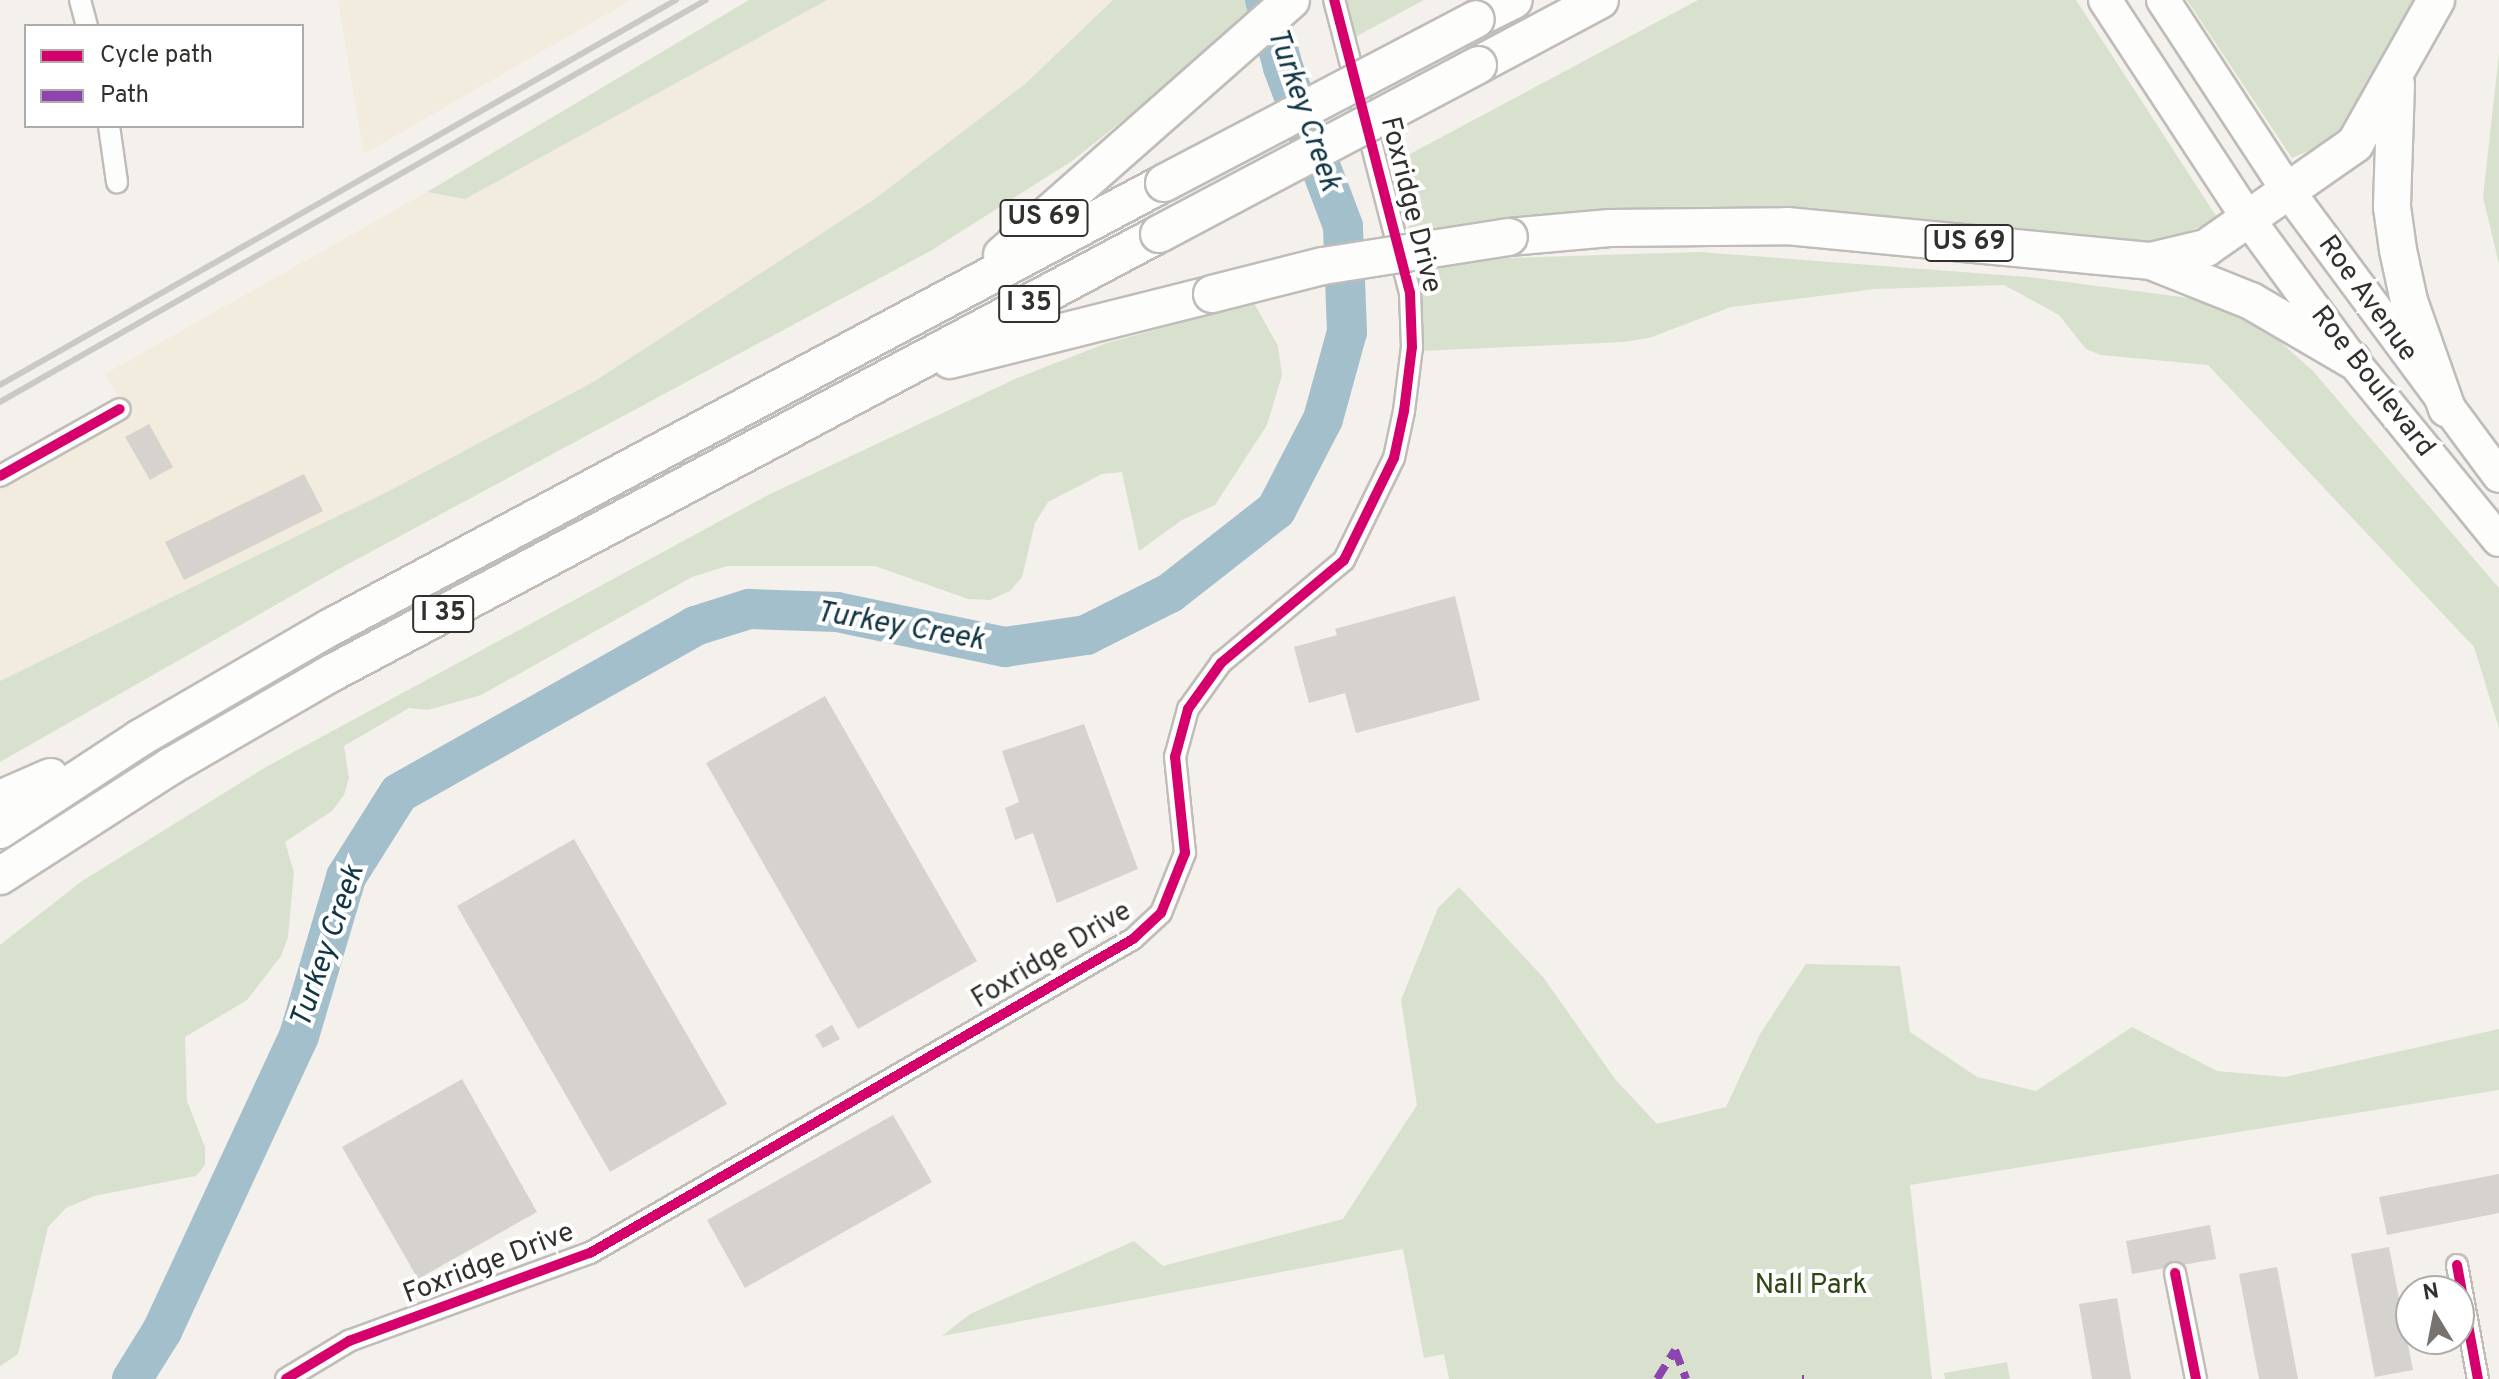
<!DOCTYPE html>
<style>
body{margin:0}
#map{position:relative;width:2499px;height:1379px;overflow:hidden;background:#f4f0ec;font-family:Overpass,sans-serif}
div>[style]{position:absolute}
.industrial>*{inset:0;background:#f2ecde}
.green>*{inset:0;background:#d8e1cd}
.river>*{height:40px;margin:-20px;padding:0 20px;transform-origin:20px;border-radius:20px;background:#a4bfcc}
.building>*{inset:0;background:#d6d3cf}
.roads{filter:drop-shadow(2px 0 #bfbcb9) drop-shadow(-2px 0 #bfbcb9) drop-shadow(0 2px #bfbcb9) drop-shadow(0 -2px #bfbcb9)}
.minor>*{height:20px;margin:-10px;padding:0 10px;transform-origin:10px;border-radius:10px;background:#fdfdfc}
.primary>*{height:32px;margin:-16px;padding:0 16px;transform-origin:16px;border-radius:16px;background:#fdfdfc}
.trunk>*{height:32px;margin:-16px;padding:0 16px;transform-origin:16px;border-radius:16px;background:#fdfdfc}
.motorway>*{height:36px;margin:-18px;padding:0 18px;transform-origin:18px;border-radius:18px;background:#fdfdfc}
.rail>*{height:6px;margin:-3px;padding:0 3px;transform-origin:3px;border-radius:3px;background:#cac9c7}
.bridges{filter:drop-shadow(2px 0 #bfbcb9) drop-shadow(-2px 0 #bfbcb9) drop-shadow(0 2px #bfbcb9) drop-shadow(0 -2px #bfbcb9)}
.motorway-bridge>*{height:36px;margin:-18px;padding:0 18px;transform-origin:18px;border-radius:18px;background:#fdfdfc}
.quiet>*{height:8px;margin-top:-4px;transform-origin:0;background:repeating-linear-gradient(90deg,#8e44ad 0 16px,transparent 0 24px)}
.cycleway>*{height:10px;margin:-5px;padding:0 5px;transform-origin:5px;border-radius:5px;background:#d6006c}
span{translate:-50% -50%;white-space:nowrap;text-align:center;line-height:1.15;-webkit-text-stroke:8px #fff;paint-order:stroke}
.shield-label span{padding:2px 6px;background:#fff;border:2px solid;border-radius:6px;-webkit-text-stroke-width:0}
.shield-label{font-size:26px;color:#32302d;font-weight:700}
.street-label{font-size:28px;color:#32302d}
.park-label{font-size:28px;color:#2d4612}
.water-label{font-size:30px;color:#103544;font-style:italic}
.legend{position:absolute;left:24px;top:24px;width:280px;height:104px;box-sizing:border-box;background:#fff;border:2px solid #adacab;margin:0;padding:10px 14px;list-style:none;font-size:24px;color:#32302d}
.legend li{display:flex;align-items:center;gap:16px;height:40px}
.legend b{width:40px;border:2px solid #adacab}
.north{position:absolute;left:2395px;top:1275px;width:80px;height:80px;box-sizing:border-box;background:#fff;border:2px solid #adacab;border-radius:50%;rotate:350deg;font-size:22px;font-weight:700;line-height:32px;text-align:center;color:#32302d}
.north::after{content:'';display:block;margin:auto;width:28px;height:36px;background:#767370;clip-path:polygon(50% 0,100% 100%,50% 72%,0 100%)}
</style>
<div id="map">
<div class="industrial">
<div style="clip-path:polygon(338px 0,631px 0,364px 154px)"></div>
<div style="clip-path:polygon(827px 0,1113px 0,1025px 84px,876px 198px,595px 381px,391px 490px,0 681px,0 489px,129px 415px,105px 374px,427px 192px,465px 198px)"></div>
</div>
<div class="green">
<div style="clip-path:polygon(749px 0,827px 0,465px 199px,427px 192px)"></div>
<div style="clip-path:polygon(1113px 0,1248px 0,1251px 10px,1191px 66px,1072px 161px,932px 250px,337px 570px,0 762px,0 681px,391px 490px,595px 381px,876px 198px,1025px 84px)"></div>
<div style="clip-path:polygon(1346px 0,1424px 0,1355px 37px)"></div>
<div style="clip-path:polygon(1698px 0,2076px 0,2218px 219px,2161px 243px,1803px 207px,1633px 212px,1410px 234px,1395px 162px)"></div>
<div style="clip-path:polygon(2187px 0,2420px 0,2351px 120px,2332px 141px,2292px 158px)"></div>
<div style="clip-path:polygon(2499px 54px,2499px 264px,2483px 197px)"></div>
<div style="clip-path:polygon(1700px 252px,2028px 277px,2197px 299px,2269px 332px,2313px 371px,2499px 588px,2499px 728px,2474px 647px,2208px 365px,2101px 355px,2086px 349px,2059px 315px,2004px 285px,1875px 289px,1731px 307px,1649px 338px,1623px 342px,1420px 351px,1416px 267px,1475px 259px)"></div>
<div style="clip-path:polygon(1254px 303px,1278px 346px,1282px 375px,1267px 425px,1215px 505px,1182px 520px,1139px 551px,1122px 472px,1102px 474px,1048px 502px,1035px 523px,1022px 577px,1010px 591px,990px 600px,968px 599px,875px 566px,727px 566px,692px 577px,481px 695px,428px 710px,409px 708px,344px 746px,349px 778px,344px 795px,332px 811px,285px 842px,294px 872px,288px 937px,281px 956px,247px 1000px,185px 1037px,187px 1101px,205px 1147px,205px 1165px,196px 1176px,94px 1196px,66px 1208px,48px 1227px,18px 1354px,0 1366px,0 945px,82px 881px,266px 767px,768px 495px,1015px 379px,1107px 343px)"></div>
<div style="clip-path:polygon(1459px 887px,1543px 977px,1615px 1079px,1657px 1124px,1726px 1107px,1760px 1034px,1806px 964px,1900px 966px,1910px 1032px,1977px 1077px,2036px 1091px,2132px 1027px,2217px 1071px,2285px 1077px,2499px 1029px,2499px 1090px,1910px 1185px,1932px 1379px,1449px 1379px,1444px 1354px,1424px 1358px,1403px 1249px,942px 1336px,970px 1314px,1134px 1241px,1163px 1266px,1343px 1219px,1417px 1105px,1401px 1000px,1438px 908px)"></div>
<div style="clip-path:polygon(2007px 1362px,2010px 1379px,1945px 1379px,1944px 1373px)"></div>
</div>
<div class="river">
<div style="left:132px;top:1379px;width:57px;rotate:-58deg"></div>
<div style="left:162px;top:1331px;width:325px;rotate:-65.1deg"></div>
<div style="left:299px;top:1036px;width:166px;rotate:-73.5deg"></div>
<div style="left:346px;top:877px;width:99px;rotate:-57.8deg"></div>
<div style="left:399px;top:793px;width:340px;rotate:-29.4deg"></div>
<div style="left:695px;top:626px;width:57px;rotate:-17.5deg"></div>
<div style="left:749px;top:609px;width:88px;rotate:2deg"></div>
<div style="left:837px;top:612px;width:172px;rotate:11.8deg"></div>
<div style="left:1005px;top:647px;width:82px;rotate:-8.4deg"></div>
<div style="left:1086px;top:635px;width:94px;rotate:-26.6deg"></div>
<div style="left:1170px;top:593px;width:135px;rotate:-38.1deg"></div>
<div style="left:1276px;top:510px;width:102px;rotate:-62.7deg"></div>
<div style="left:1323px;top:419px;width:90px;rotate:-74.6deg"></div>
<div style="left:1347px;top:332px;width:106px;rotate:-92.2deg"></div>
<div style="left:1343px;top:226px;width:170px;rotate:-110.7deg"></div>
<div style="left:1283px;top:67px;width:69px;rotate:-105deg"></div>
</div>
<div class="building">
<div style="clip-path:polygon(149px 424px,173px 467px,150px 480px,125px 437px)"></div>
<div style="clip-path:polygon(304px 474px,323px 511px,184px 580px,165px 542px)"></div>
<div style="clip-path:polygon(1455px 596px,1480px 700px,1356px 733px,1345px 693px,1309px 703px,1294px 647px,1337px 635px,1335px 629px)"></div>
<div style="clip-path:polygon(825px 696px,977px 961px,858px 1029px,706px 763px)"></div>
<div style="clip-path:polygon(1084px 724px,1138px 869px,1057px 903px,1033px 833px,1015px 840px,1005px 808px,1019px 802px,1002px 751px)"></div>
<div style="clip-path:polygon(574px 839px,727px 1104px,610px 1172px,457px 906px)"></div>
<div style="clip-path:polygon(832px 1025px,840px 1039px,823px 1048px,815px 1035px)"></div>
<div style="clip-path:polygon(462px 1079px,537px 1212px,418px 1279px,342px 1147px)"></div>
<div style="clip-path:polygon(893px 1115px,932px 1182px,745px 1288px,707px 1220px)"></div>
<div style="clip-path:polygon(2499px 1174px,2499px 1213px,2387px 1235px,2379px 1197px)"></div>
<div style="clip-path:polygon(2210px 1225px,2216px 1259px,2132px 1274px,2126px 1241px)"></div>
<div style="clip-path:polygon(2389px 1247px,2413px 1370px,2375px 1377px,2351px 1254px)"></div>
<div style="clip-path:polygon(2277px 1267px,2298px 1379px,2259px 1379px,2239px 1274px)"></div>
<div style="clip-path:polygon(2117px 1298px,2131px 1379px,2092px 1379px,2079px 1304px)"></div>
</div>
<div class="roads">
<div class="minor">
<div style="left:80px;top:0;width:27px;rotate:75deg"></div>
<div style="left:109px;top:126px;width:57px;rotate:81.9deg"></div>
<div style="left:0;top:476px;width:137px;rotate:-29.2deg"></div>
<div style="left:2457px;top:1265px;width:116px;rotate:79.6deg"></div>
<div style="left:2175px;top:1273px;width:108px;rotate:78.8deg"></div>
<div style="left:286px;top:1379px;width:74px;rotate:-31.1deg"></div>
<div style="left:349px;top:1341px;width:257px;rotate:-20.1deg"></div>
<div style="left:590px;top:1253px;width:627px;rotate:-30.04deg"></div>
<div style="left:1133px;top:939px;width:38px;rotate:-43deg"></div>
<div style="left:1161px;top:913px;width:65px;rotate:-68.2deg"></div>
<div style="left:1185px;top:853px;width:97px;rotate:-95.9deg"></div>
<div style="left:1175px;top:757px;width:50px;rotate:-74.8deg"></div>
<div style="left:1188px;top:709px;width:57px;rotate:-54.3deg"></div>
<div style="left:1221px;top:663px;width:160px;rotate:-39.9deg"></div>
<div style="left:1344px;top:560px;width:114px;rotate:-63.9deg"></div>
<div style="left:1394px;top:458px;width:48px;rotate:-78deg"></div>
<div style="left:1404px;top:411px;width:64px;rotate:-82.9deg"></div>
<div style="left:1412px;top:347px;width:54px;rotate:-92.1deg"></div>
<div style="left:1410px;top:293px;width:303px;rotate:-104.5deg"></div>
</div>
<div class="primary">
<div style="left:2286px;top:188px;width:358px;rotate:53.5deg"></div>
<div style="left:2249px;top:220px;width:174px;rotate:53.7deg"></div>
<div style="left:2352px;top:360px;width:232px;rotate:50.8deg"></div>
</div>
<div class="trunk">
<div style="left:2105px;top:0;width:263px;rotate:56.8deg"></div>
<div style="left:2163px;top:0;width:225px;rotate:56.8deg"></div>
</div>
<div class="motorway">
<div style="left:1476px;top:19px;width:42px;rotate:-26.6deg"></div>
<div style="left:1478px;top:65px;width:138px;rotate:-28deg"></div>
<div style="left:2396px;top:84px;width:123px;rotate:91.9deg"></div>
<div style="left:2392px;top:207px;width:43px;rotate:82.1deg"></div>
<div style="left:2398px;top:250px;width:52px;rotate:77.8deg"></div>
<div style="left:2409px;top:301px;width:114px;rotate:70.6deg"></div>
<div style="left:1509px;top:237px;width:101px;rotate:-5.1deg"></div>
<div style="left:1610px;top:228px;width:177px;rotate:-0.6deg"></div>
<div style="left:1787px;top:226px;width:366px;rotate:5.5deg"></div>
<div style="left:2151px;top:261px;width:108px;rotate:21.8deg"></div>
<div style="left:2251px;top:301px;width:117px;rotate:30.3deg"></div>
<div style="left:1002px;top:255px;width:385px;rotate:-41.4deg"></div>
<div style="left:2151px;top:261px;width:57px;rotate:-13.3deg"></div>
<div style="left:2206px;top:248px;width:182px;rotate:-34.9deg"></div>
<div style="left:2355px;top:144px;width:165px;rotate:-60.6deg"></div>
<div style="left:950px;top:360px;width:270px;rotate:-14.1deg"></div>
<div style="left:0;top:799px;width:55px;rotate:-23.7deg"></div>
<div style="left:0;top:830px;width:168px;rotate:-33.3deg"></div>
<div style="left:140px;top:738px;width:221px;rotate:-30.2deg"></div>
<div style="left:331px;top:627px;width:944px;rotate:-28.06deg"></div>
<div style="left:0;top:876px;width:203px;rotate:-32.8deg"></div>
<div style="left:171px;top:766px;width:179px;rotate:-30.1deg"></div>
<div style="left:326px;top:676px;width:943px;rotate:-27.95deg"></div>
</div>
</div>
<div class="rail">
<div style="left:0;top:385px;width:778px;rotate:-29.66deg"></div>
<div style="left:0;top:402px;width:812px;rotate:-29.66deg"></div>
</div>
<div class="bridges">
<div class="motorway-bridge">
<div style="left:1164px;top:183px;width:352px;rotate:-27.7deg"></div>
<div style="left:1159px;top:234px;width:361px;rotate:-27.9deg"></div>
<div style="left:1212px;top:294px;width:114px;rotate:-14.2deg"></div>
<div style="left:1323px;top:266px;width:188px;rotate:-8.9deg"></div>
</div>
</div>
<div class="quiet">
<div style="left:1657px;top:1379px;width:34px;rotate:-58deg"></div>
<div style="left:1675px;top:1350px;width:31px;rotate:69deg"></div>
<div style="left:1802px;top:1379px;width:2px"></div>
</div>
<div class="cycleway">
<div style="left:0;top:476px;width:137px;rotate:-29.2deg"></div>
<div style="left:2457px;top:1265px;width:116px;rotate:79.6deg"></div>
<div style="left:2175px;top:1273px;width:108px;rotate:78.8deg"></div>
<div style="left:286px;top:1379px;width:74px;rotate:-31.1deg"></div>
<div style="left:349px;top:1341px;width:257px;rotate:-20.1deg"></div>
<div style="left:590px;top:1253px;width:627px;rotate:-30.04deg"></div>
<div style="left:1133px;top:939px;width:38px;rotate:-43deg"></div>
<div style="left:1161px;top:913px;width:65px;rotate:-68.2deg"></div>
<div style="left:1185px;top:853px;width:97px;rotate:-95.9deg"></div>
<div style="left:1175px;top:757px;width:50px;rotate:-74.8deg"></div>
<div style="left:1188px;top:709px;width:57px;rotate:-54.3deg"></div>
<div style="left:1221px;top:663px;width:160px;rotate:-39.9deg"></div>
<div style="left:1344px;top:560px;width:114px;rotate:-63.9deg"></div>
<div style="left:1394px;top:458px;width:48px;rotate:-78deg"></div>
<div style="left:1404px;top:411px;width:64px;rotate:-82.9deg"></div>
<div style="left:1412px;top:347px;width:54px;rotate:-92.1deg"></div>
<div style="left:1410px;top:293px;width:303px;rotate:-104.5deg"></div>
</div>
<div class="shield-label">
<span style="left:1044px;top:218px">US 69</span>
<span style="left:1969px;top:243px">US 69</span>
<span style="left:1029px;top:304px">I 35</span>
<span style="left:443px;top:614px">I 35</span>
</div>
<div class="street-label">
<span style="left:1410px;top:205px;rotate:76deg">Foxridge Drive</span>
<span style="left:2367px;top:299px;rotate:54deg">Roe Avenue</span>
<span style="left:2372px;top:382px;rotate:52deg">Roe Boulevard</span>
<span style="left:1052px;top:956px;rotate:-31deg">Foxridge Drive</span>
<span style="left:489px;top:1264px;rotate:-21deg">Foxridge Drive</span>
</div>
<div class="park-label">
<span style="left:1811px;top:1286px">Nall Park</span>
</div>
<div class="water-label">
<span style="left:1302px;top:110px;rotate:71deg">Turkey Creek</span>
<span style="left:900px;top:628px;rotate:10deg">Turkey Creek</span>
<span style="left:329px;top:947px;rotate:-71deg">Turkey Creek</span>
</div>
<ul class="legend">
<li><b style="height:10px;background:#d6006c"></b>Cycle path</li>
<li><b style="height:10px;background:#8e44ad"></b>Path</li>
</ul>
<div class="north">N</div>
</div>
